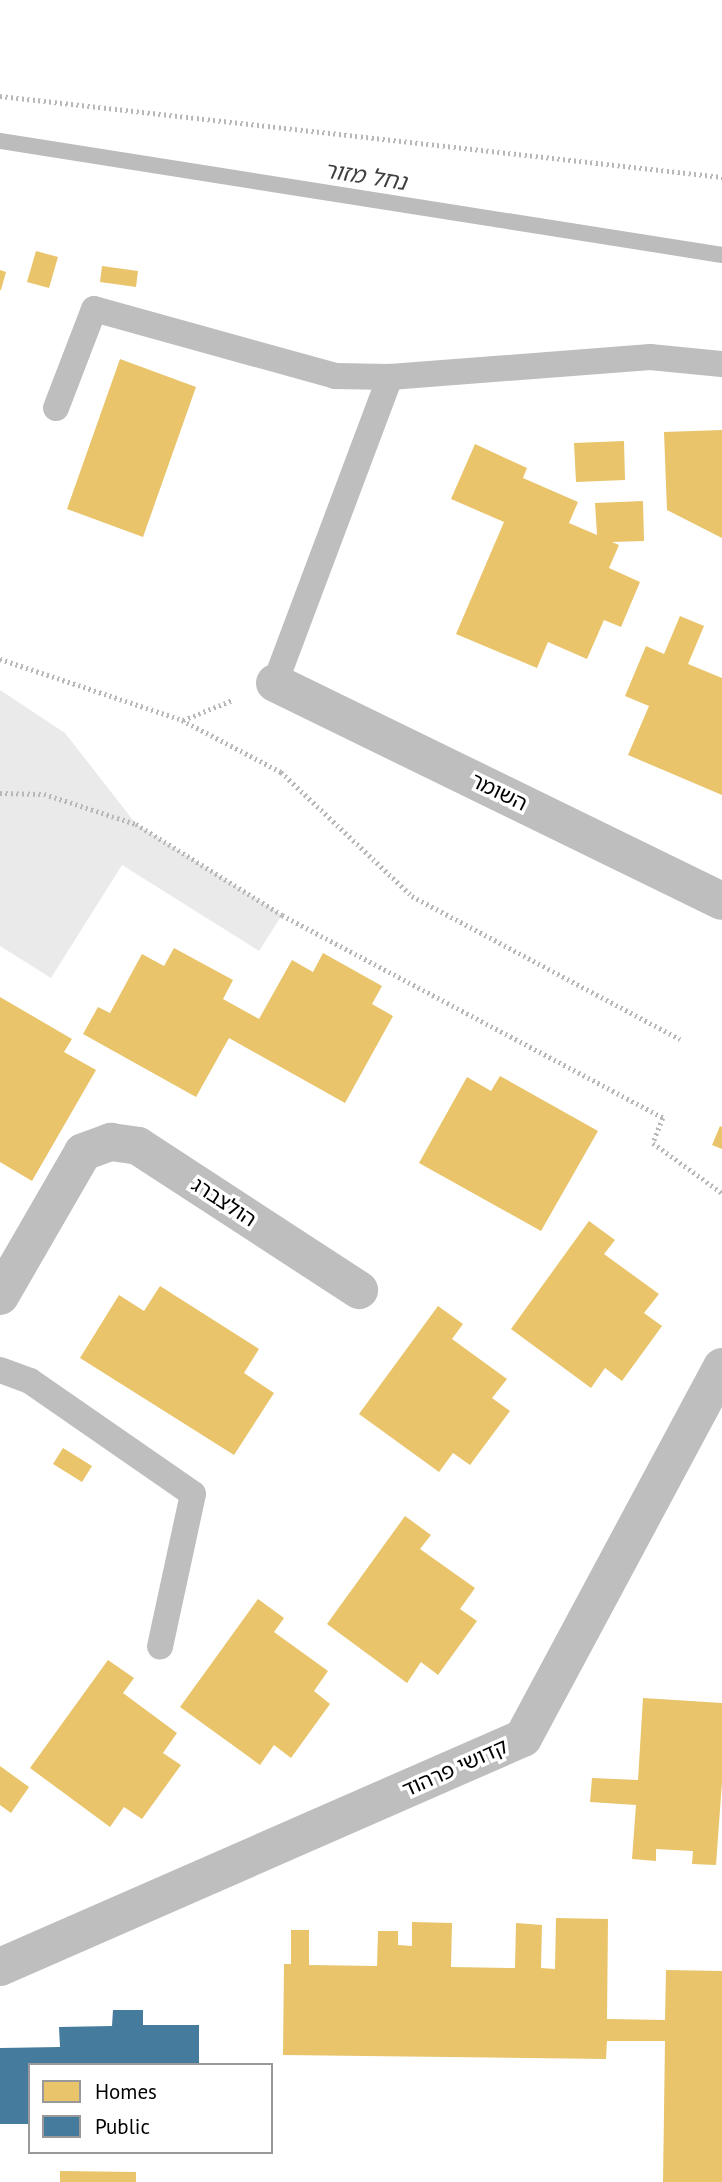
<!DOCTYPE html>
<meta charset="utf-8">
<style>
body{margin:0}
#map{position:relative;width:722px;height:2182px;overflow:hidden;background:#fff;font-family:"PT Sans","Noto Sans Hebrew",sans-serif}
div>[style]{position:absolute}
.green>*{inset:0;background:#eaeaea}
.homes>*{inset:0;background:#e9c46a}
.public>*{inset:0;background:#457b9d}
.stream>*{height:16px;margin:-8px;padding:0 8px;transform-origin:8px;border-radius:8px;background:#bcbcbc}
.path>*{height:4.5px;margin-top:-2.25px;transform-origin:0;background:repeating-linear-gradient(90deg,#b8b8b8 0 2px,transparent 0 5.5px)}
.lane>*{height:26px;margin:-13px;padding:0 13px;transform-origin:13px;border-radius:13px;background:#bebebe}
.street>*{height:38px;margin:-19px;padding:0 19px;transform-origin:19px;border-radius:19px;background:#bebebe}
span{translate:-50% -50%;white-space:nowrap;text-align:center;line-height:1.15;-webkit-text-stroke:7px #fff;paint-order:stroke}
.street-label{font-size:21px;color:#000}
.water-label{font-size:23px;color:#414141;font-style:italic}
.legend{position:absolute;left:28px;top:2063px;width:245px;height:91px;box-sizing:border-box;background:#fff;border:2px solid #999;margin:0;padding:9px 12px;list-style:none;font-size:21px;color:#000}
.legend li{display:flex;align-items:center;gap:14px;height:35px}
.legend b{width:35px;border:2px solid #999}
</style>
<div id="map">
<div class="green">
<div style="clip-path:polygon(0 690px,65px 733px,136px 824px,282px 915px,259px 951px,122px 865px,51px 978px,0 946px)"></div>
</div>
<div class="homes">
<div style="clip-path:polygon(36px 251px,58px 257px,49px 288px,27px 282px)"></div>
<div style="clip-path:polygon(102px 266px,138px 271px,136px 287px,100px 282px)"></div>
<div style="clip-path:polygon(0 270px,6px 272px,1px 290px,0 290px)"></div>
<div style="clip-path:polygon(120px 359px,196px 387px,143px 537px,67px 509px)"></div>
<div style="clip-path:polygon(722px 430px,722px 538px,667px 510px,664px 432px)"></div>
<div style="clip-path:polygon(624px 441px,625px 480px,576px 482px,574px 443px)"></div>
<div style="clip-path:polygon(475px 444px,527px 468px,523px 478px,578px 502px,569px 523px,597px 535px,595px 503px,643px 501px,644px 541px,612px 542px,619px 545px,609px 568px,640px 582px,621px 627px,604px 620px,587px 659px,548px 642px,537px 668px,456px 634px,504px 522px,451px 499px)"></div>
<div style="clip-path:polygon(680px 616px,704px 626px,688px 664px,722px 678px,722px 795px,628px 755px,649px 706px,625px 696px,646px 646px,664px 654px)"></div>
<div style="clip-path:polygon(174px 948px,233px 980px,223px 999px,259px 1019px,292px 960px,313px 972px,323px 953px,382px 986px,372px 1004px,393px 1016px,345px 1103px,229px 1038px,196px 1097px,83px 1034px,98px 1007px,110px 1013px,142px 954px,164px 966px)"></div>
<div style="clip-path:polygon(0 997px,72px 1039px,64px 1052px,96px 1070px,32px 1181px,0 1162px)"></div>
<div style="clip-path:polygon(500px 1076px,598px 1131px,541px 1231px,419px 1163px,467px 1077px,491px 1091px)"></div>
<div style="clip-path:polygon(720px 1126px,722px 1127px,722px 1149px,712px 1145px)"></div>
<div style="clip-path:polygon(589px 1221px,615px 1240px,604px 1254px,659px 1294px,644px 1313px,662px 1326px,622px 1381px,605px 1368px,591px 1388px,511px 1329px)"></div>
<div style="clip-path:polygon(160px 1286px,259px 1349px,244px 1373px,274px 1393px,234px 1455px,80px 1358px,119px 1295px,144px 1311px)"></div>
<div style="clip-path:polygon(438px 1306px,463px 1324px,452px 1339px,507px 1379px,492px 1398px,510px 1411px,470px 1465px,453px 1453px,439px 1472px,359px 1414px)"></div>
<div style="clip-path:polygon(63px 1448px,92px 1466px,82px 1482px,53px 1464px)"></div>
<div style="clip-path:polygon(405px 1516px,431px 1535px,420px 1549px,475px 1588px,460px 1609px,477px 1621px,438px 1675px,421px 1662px,407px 1683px,327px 1624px)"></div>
<div style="clip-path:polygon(258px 1599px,284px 1618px,274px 1632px,328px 1671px,314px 1691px,330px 1704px,291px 1758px,274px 1745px,260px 1765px,180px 1707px)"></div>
<div style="clip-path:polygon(108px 1660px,134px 1678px,123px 1693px,177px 1733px,163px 1753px,181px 1765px,142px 1819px,124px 1807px,110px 1827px,30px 1768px)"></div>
<div style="clip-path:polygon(643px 1698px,722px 1703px,722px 1782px,716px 1865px,692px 1864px,693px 1851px,656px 1849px,656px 1861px,632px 1859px,636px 1805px,590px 1802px,592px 1778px,638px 1780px)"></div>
<div style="clip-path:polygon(0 1766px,29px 1787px,11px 1813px,0 1805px)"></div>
<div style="clip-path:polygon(556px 1918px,608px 1919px,607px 2019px,665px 2020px,666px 1970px,722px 1971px,722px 2182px,663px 2182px,665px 2041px,607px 2041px,606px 2059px,283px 2055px,284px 1964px,291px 1964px,291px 1930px,309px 1930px,309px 1965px,377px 1966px,378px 1931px,398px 1931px,398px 1945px,412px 1946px,412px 1922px,452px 1923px,451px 1967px,515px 1968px,516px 1923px,542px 1925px,541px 1968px,555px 1969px)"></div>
<div style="clip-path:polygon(60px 2171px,136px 2172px,136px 2182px,60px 2182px)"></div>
</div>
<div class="public">
<div style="clip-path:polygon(113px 2010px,143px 2010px,143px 2025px,199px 2025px,199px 2065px,30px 2065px,30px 2124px,0 2124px,0 2048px,60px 2047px,59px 2027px,112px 2026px)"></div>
</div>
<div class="stream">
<div style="left:0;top:141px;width:731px;rotate:8.97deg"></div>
</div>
<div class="path">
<div style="left:0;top:96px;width:727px;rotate:6.4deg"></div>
<div style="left:0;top:659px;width:192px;rotate:18.5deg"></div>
<div style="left:182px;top:720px;width:112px;rotate:27.7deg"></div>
<div style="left:281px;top:772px;width:180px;rotate:43.4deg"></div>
<div style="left:412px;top:896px;width:304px;rotate:28.1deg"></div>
<div style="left:183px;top:720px;width:54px;rotate:-21.8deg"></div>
<div style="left:0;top:793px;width:44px;rotate:1.3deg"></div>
<div style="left:44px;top:794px;width:97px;rotate:18.1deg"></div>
<div style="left:136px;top:824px;width:172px;rotate:31.9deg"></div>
<div style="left:282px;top:915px;width:432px;rotate:28deg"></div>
<div style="left:663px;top:1118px;width:27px;rotate:112deg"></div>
<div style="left:653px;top:1143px;width:85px;rotate:35.9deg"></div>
</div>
<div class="lane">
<div style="left:56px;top:408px;width:106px;rotate:-69deg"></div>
<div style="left:94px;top:309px;width:250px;rotate:15.5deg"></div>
<div style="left:335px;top:376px;width:55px;rotate:1deg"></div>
<div style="left:275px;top:683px;width:327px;rotate:-69.4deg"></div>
<div style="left:390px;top:377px;width:261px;rotate:-4.4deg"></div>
<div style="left:650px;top:357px;width:72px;rotate:5.6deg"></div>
<div style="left:0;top:1370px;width:32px;rotate:20deg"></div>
<div style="left:30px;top:1381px;width:198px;rotate:34.7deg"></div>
<div style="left:193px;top:1494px;width:156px;rotate:102.2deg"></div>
</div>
<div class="street">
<div style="left:275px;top:683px;width:497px;rotate:26deg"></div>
<div style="left:0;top:1296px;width:166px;rotate:-60deg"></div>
<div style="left:83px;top:1152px;width:30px;rotate:-20deg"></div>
<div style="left:111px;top:1142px;width:27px;rotate:8deg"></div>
<div style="left:138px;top:1146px;width:264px;rotate:33.1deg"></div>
<div style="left:0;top:1967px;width:571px;rotate:-23.65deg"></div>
<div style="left:523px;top:1738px;width:421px;rotate:-61.8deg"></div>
</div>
<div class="street-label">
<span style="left:499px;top:792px;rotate:26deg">השומר</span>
<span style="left:224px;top:1202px;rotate:33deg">הולצברג</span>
<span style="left:455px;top:1768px;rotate:-24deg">קדושי פרהוד</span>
</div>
<div class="water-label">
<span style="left:365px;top:176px;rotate:9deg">נחל מזור</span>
</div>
<ul class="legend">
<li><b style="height:19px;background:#e9c46a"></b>Homes</li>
<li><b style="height:19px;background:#457b9d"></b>Public</li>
</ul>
</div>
